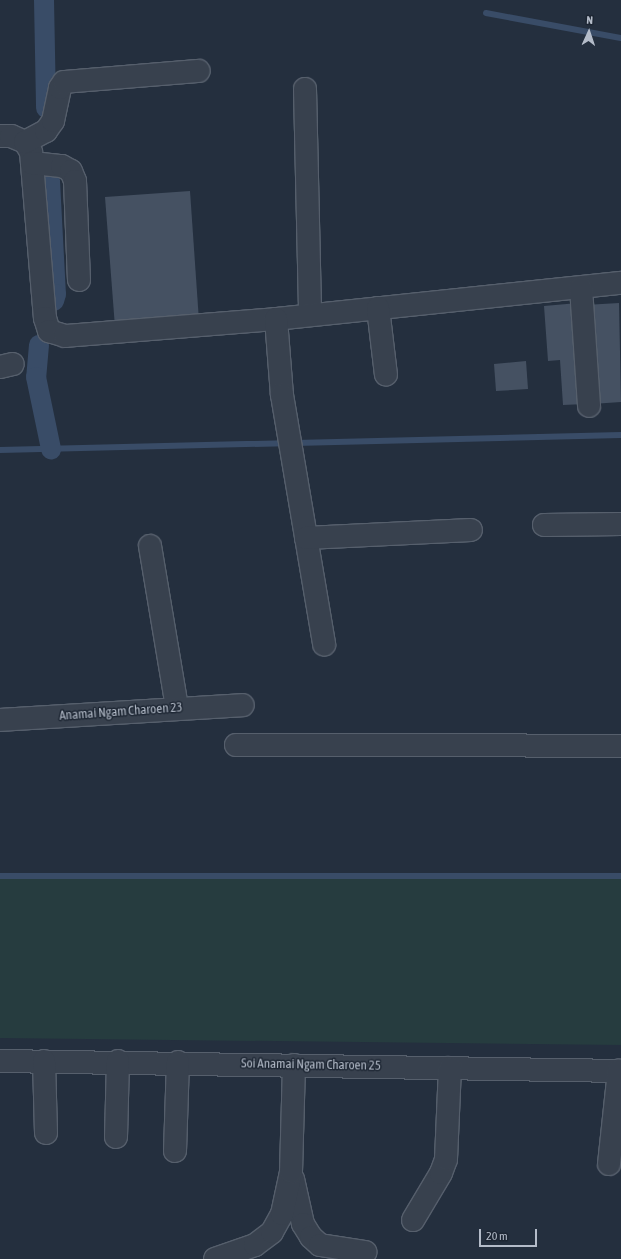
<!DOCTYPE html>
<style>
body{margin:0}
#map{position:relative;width:621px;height:1259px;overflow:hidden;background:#242f3e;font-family:"Asap Condensed",sans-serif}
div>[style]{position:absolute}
.green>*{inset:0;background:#263c3f}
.stream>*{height:6px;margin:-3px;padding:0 3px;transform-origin:3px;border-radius:3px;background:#394c67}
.canal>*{height:20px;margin:-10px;padding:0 10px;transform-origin:10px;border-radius:10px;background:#394c67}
.building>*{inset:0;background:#455162}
.roads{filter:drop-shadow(1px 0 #565f6c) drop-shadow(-1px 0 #565f6c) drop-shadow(0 1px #565f6c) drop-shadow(0 -1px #565f6c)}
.minor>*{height:22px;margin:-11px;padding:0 11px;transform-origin:11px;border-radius:11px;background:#38414e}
span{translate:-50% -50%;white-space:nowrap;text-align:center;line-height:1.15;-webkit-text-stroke:3px #1d2633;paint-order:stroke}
.street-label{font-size:13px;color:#b4bcc9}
.north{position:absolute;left:569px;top:12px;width:40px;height:40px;-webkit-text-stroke:3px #1d2633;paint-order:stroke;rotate:3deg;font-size:11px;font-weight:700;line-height:16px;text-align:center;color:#b4bcc9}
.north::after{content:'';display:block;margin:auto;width:14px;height:18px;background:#b4bcc9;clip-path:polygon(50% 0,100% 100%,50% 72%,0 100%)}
.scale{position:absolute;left:479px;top:1229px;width:58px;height:18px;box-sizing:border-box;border:2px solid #b4bcc9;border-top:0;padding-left:5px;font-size:12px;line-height:14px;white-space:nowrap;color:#b4bcc9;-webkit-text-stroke:3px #1d2633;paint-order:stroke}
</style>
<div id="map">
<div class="green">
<div style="clip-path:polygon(0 876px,621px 876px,621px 1045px,0 1038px)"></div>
</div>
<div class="stream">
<div style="left:486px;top:13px;width:137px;rotate:10.5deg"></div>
<div style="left:0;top:450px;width:621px;rotate:-1.38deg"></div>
<div style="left:0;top:876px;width:621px"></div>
</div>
<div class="canal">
<div style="left:44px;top:0;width:108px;rotate:88.9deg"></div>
<div style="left:50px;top:181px;width:113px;rotate:87deg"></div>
<div style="left:56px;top:294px;width:7px;rotate:106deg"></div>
<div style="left:39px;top:345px;width:32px;rotate:95deg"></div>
<div style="left:36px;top:377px;width:74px;rotate:78.2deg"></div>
</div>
<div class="building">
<div style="clip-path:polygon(190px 191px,199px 321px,115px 327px,105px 197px)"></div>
<div style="clip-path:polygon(578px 303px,585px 404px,563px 405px,560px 360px,548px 361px,544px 306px)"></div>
<div style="clip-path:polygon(619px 303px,621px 402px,592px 404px,585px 305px)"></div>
<div style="clip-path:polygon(526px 361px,528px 389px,496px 391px,494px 364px)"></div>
</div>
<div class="roads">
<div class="minor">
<div style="left:305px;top:89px;width:226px;rotate:88.7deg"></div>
<div style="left:0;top:136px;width:11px"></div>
<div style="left:11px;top:136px;width:15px;rotate:23deg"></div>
<div style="left:25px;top:142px;width:12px;rotate:59deg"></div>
<div style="left:31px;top:152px;width:167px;rotate:85.2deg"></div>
<div style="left:45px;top:318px;width:14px;rotate:73deg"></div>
<div style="left:49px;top:331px;width:17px;rotate:17deg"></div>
<div style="left:65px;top:336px;width:212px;rotate:-4.6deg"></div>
<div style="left:276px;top:319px;width:347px;rotate:-6deg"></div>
<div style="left:25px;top:142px;width:24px;rotate:-28deg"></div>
<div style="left:46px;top:131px;width:12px;rotate:-55deg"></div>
<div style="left:53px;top:121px;width:34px;rotate:-78deg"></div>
<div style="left:60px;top:88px;width:7px;rotate:-56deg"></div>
<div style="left:64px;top:82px;width:135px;rotate:-4.7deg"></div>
<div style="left:32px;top:163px;width:30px;rotate:6deg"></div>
<div style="left:62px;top:166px;width:10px;rotate:29deg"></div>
<div style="left:71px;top:171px;width:11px;rotate:68deg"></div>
<div style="left:75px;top:181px;width:99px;rotate:87.7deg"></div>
<div style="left:581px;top:288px;width:118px;rotate:86.1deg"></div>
<div style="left:378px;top:308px;width:67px;rotate:83.2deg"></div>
<div style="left:276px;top:319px;width:76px;rotate:85.5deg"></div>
<div style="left:282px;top:395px;width:253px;rotate:80.4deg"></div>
<div style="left:0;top:367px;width:13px;rotate:-13deg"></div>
<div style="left:544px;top:525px;width:77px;rotate:-0.7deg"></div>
<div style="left:306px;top:538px;width:165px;rotate:-2.8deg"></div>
<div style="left:150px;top:546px;width:164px;rotate:80.5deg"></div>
<div style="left:0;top:720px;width:243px;rotate:-3.5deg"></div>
<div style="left:236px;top:745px;width:385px;rotate:0.1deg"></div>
<div style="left:0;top:1061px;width:621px;rotate:0.92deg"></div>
<div style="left:44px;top:1061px;width:72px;rotate:88.4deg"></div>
<div style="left:116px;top:1137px;width:76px;rotate:-88.5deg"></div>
<div style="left:175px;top:1151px;width:89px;rotate:-88.1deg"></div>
<div style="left:609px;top:1164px;width:94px;rotate:-83.9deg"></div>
<div style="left:293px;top:1179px;width:46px;rotate:77.5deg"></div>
<div style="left:303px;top:1224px;width:15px;rotate:58deg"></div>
<div style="left:311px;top:1237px;width:12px;rotate:42deg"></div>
<div style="left:320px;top:1245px;width:46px;rotate:8.8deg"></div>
<div style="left:413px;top:1220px;width:55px;rotate:-59.2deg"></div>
<div style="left:441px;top:1173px;width:15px;rotate:-70deg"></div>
<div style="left:446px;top:1159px;width:91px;rotate:-87.5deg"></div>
<div style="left:215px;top:1259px;width:42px;rotate:-19.3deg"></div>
<div style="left:255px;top:1245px;width:21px;rotate:-37deg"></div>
<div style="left:272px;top:1232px;width:21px;rotate:-61deg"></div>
<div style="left:282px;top:1214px;width:43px;rotate:-77.9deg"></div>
<div style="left:291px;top:1172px;width:107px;rotate:-88.4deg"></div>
</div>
</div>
<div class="street-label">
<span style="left:121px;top:712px;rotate:-4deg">Anamai Ngam Charoen 23</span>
<span style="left:311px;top:1065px;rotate:1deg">Soi Anamai Ngam Charoen 25</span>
</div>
<div class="north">N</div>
<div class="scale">20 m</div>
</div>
